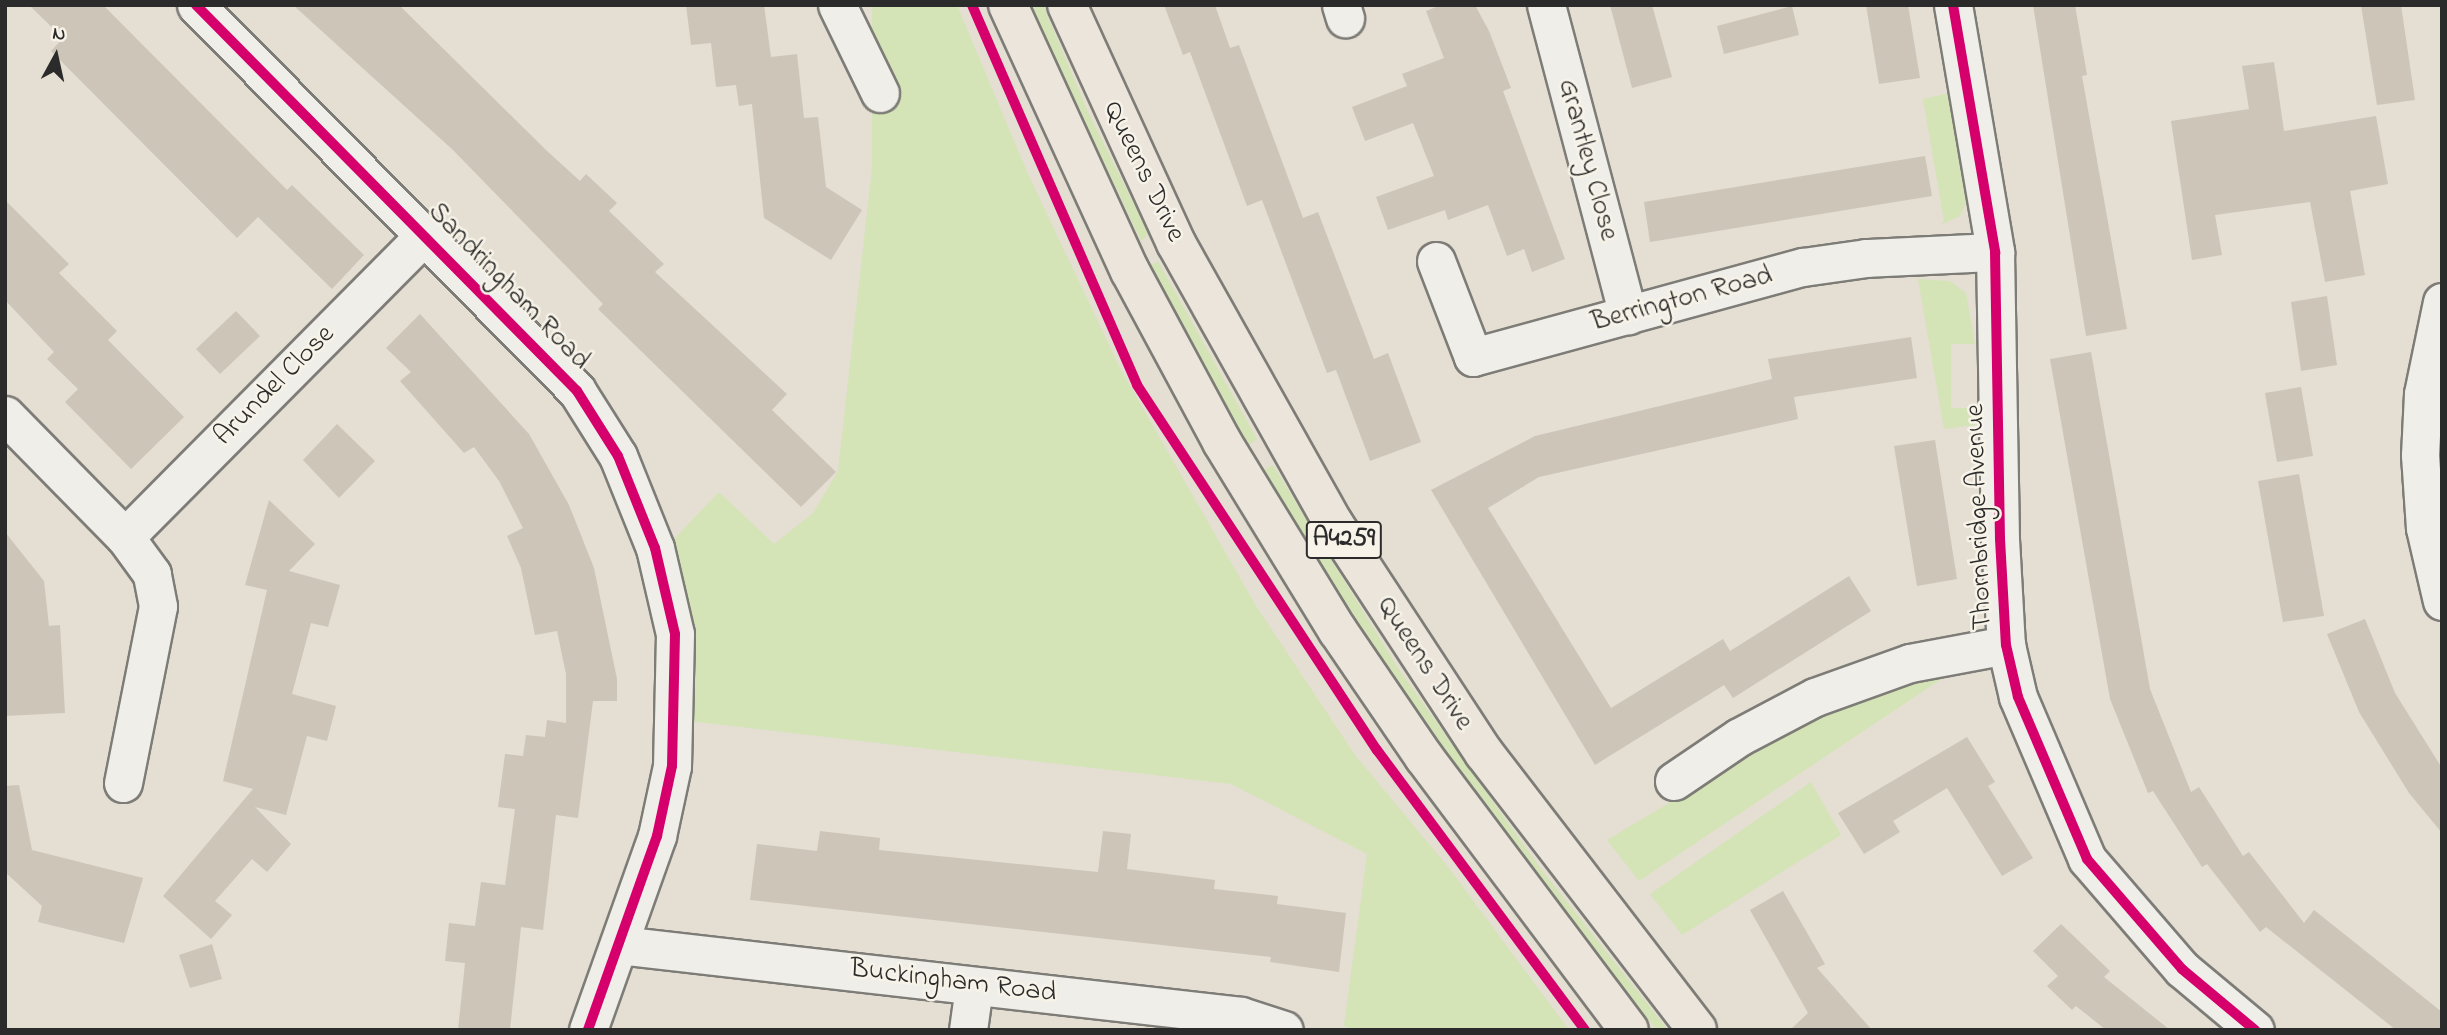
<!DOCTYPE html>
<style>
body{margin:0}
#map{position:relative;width:2447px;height:1035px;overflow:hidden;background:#e4ded3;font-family:"Indie Flower",sans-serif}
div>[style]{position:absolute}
.green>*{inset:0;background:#d4e4b7}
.building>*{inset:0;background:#cdc5b8}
.roads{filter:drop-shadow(2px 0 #7e7c77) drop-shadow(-2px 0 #7e7c77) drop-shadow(0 2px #7e7c77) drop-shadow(0 -2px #7e7c77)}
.minor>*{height:37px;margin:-18.5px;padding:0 18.5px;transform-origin:18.5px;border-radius:18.5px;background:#f0eee9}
.primary>*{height:38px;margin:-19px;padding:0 19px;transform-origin:19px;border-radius:19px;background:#ebe5dc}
.cycleway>*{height:10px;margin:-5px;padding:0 5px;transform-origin:5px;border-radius:5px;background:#d6006c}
span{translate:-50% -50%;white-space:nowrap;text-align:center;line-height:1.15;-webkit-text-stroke:5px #f7f3e8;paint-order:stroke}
.shield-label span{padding:2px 5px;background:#f7f3e8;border:2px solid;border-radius:5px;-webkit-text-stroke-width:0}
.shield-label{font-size:26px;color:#2b2b2b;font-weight:700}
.street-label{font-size:28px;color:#2b2b2b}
.frame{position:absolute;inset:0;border:7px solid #2b2b2b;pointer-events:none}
.north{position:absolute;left:21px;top:21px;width:70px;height:70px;-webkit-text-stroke:5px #f7f3e8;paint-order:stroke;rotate:8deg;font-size:19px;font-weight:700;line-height:28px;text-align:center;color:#2b2b2b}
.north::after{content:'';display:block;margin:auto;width:24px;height:32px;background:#2b2b2b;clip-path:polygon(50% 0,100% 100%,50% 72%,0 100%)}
</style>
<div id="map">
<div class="green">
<div style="clip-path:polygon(872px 5px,957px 5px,1028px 174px,1121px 370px,1256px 606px,1355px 755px,1449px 868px,1569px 1030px,1349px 1030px,1344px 1025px,1367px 854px,1231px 784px,689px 721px,691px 615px,673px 540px,719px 492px,774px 544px,813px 513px,838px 471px,872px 168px)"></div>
<div style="clip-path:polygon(1030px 5px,1043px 5px,1089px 114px,1149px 234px,1141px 241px)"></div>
<div style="clip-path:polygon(1959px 91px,1970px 194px,1960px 216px,1940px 225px,1944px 221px,1923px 99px)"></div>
<div style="clip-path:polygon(1158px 261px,1257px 439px,1248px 446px,1150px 266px)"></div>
<div style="clip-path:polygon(1918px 279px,1950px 281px,1966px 293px,1975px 344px,1951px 344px,1951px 408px,1974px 408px,1975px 425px,1944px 429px)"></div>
<div style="clip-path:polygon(1273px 465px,1398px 668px,1541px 869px,1668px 1030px,1657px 1030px,1618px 983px,1481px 803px,1345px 603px,1264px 470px)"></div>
<div style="clip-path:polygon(1958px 668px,1639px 881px,1607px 840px,1821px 712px,1874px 689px)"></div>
<div style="clip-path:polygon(1811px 782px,1841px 835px,1682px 935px,1650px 894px)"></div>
</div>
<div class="building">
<div style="clip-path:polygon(29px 5px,103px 5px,287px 190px,292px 185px,364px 255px,332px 289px,258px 217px,237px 238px,51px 51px,63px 38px)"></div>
<div style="clip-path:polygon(293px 5px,399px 5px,546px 150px,580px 181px,586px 174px,617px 203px,609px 211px,664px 264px,655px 272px,787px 394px,772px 410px,836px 472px,801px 507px,598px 309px,603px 304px,453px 150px)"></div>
<div style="clip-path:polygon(686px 5px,764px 5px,771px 57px,797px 54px,804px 118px,818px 117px,826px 187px,862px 210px,831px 260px,764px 218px,752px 104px,739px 106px,736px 85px,716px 87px,711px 43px,691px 45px)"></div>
<div style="clip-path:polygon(1164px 5px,1215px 5px,1230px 48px,1239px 45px,1303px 218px,1318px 212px,1374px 359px,1388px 353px,1421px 442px,1370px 461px,1336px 370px,1327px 373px,1262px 200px,1247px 206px,1190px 52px,1183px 55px)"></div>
<div style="clip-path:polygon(1441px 5px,1475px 5px,1489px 31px,1511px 88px,1503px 91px,1565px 259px,1532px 272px,1524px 249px,1507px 256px,1488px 205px,1448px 220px,1445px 210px,1388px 230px,1376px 197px,1434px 176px,1413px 123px,1365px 141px,1352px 107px,1407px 86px,1402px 74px,1444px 58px,1426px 11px)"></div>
<div style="clip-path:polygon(1610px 5px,1652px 5px,1672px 77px,1632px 88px)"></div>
<div style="clip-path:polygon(1866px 5px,1908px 5px,1920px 78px,1879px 84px)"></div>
<div style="clip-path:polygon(2033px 5px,2075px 5px,2087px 75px,2082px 76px,2127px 329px,2086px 336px)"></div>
<div style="clip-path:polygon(2361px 5px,2401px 5px,2415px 100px,2377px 105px)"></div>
<div style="clip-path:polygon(1792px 6px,1799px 35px,1724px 54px,1717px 26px)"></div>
<div style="clip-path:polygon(2274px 62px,2284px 131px,2376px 116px,2388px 184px,2350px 191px,2365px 275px,2325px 282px,2310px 202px,2215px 215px,2222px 255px,2192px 260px,2171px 121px,2249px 109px,2242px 66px)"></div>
<div style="clip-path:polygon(1925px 156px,1932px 196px,1650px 242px,1644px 202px)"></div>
<div style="clip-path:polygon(5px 200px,69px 264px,59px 273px,117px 331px,108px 340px,184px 417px,131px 469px,65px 402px,78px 389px,47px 359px,54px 352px,5px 300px)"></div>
<div style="clip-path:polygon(2327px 296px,2337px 365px,2301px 371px,2291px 302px)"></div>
<div style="clip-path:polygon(236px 311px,260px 336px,220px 374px,196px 349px)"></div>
<div style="clip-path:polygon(420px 314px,529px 434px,569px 505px,594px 568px,617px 679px,617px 701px,593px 701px,578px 818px,556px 815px,543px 930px,521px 927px,510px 1030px,458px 1030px,465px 963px,445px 961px,449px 923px,475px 926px,481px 882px,505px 885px,515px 809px,498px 807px,505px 754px,523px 756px,526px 735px,545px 737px,547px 720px,566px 723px,566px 674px,557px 631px,535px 635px,521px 568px,507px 536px,523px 528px,499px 481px,474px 447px,464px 453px,400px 381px,411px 372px,386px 348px)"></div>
<div style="clip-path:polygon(1911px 337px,1917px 378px,1794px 397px,1798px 419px,1539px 477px,1488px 508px,1611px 708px,1723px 639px,1730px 651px,1849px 576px,1871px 611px,1733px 698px,1724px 685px,1595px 765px,1431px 490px,1535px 436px,1772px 379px,1768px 359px)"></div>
<div style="clip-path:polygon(2091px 352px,2150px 689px,2191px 792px,2199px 787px,2243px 856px,2249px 852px,2304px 923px,2314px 910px,2442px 1012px,2442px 1030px,2396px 1030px,2266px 927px,2260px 932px,2207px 864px,2202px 867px,2153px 791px,2148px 793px,2110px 699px,2050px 359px)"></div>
<div style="clip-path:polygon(2301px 387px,2313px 456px,2277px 462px,2265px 393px)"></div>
<div style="clip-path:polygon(337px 424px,375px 461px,339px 498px,303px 460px)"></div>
<div style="clip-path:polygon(1935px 440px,1957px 579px,1917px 586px,1894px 446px)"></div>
<div style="clip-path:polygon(2299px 474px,2324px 616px,2283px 622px,2258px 481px)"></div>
<div style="clip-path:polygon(269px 500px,315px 544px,289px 571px,340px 585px,328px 627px,311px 623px,292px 694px,336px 706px,327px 741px,307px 736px,286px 815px,255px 807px,291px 844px,267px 872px,252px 859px,215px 901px,232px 915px,211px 939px,163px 896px,253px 789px,223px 781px,267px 590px,245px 585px)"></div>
<div style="clip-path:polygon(5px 532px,44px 581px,49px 626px,60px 625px,65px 713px,5px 716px)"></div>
<div style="clip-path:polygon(2365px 619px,2395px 693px,2442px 768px,2442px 833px,2409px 793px,2359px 712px,2327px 634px)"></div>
<div style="clip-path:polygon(1967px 737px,1995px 782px,1988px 786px,2033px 858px,2002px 876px,1947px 788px,1893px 821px,1900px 832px,1864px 854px,1838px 813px)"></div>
<div style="clip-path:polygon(19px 785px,32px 850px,143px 878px,124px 943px,38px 922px,42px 906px,5px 872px,5px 786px)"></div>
<div style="clip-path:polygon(820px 831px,880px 838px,879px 850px,1098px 872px,1103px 831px,1131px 834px,1127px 869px,1215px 880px,1214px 889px,1278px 896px,1277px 904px,1346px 913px,1339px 972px,1270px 962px,1271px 957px,750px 900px,757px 844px,817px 851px)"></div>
<div style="clip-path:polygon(1783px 891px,1825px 964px,1817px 968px,1872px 1030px,1790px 1030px,1808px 1013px,1750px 910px)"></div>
<div style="clip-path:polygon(2061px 924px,2110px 971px,2104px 977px,2170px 1030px,2106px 1030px,2076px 1006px,2072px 1010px,2047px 986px,2058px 976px,2033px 951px)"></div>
<div style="clip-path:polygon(212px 944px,222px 979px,190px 988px,179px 955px)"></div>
</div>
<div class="roads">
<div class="minor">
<div style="left:196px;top:5px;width:542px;rotate:45.37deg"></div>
<div style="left:577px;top:391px;width:77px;rotate:57.8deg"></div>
<div style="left:618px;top:456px;width:99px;rotate:68.1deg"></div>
<div style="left:655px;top:548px;width:88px;rotate:76.9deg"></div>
<div style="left:675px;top:634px;width:132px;rotate:91.3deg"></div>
<div style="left:672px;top:766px;width:72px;rotate:102.1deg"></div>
<div style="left:657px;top:836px;width:206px;rotate:109.6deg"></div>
<div style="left:837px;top:5px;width:98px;rotate:64deg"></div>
<div style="left:1341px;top:5px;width:14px;rotate:73deg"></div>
<div style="left:1546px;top:5px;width:321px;rotate:75.2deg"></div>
<div style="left:1953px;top:5px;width:251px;rotate:80.3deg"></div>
<div style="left:1995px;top:252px;width:287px;rotate:89deg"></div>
<div style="left:2000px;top:539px;width:106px;rotate:86.8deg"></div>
<div style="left:2006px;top:645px;width:53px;rotate:77deg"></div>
<div style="left:2018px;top:697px;width:176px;rotate:66.9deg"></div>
<div style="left:2087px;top:859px;width:145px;rotate:49.2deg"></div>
<div style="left:2182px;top:969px;width:95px;rotate:39.9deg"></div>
<div style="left:1436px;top:261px;width:103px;rotate:68.9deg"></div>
<div style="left:1473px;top:357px;width:342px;rotate:-15.3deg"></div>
<div style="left:1803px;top:267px;width:64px;rotate:-8.1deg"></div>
<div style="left:1866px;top:258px;width:129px;rotate:-2.7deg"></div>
<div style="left:2442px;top:302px;width:94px;rotate:101.7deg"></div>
<div style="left:2423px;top:394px;width:61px;rotate:92.8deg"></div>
<div style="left:2420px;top:455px;width:73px;rotate:86.1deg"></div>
<div style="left:2425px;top:528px;width:75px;rotate:76.9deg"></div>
<div style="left:5px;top:415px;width:171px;rotate:45.5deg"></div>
<div style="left:125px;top:537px;width:427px;rotate:-45.2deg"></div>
<div style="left:1674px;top:781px;width:78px;rotate:-34.1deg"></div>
<div style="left:1739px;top:737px;width:86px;rotate:-27.8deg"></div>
<div style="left:1815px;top:697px;width:101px;rotate:-19.7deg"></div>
<div style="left:1910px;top:663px;width:98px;rotate:-10.6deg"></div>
<div style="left:123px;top:783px;width:180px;rotate:-78.8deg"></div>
<div style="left:158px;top:606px;width:33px;rotate:-101deg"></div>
<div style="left:152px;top:574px;width:46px;rotate:-126.1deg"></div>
<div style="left:619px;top:945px;width:626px;rotate:6.51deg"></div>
<div style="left:1241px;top:1016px;width:45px;rotate:18deg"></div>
<div style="left:968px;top:1030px;width:43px;rotate:-82.1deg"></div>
</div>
<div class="primary">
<div style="left:1008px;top:5px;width:293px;rotate:65.4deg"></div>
<div style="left:1130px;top:271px;width:194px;rotate:61.7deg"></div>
<div style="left:1222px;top:442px;width:222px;rotate:58.5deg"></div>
<div style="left:1338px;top:631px;width:153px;rotate:55.7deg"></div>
<div style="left:1424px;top:757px;width:341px;rotate:53.1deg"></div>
<div style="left:1067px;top:5px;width:262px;rotate:65.4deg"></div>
<div style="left:1176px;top:243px;width:322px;rotate:60.7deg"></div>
<div style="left:1334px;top:524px;width:274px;rotate:56.8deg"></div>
<div style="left:1484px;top:753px;width:349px;rotate:52.4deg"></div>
</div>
</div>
<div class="cycleway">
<div style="left:196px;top:5px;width:542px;rotate:45.37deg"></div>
<div style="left:577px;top:391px;width:77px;rotate:57.8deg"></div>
<div style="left:618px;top:456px;width:99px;rotate:68.1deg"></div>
<div style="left:655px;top:548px;width:88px;rotate:76.9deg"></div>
<div style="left:675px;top:634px;width:132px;rotate:91.3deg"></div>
<div style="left:672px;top:766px;width:72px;rotate:102.1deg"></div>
<div style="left:657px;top:836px;width:206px;rotate:109.6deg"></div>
<div style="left:972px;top:5px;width:414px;rotate:66.5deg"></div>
<div style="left:1137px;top:385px;width:437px;rotate:56.7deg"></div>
<div style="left:1377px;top:750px;width:349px;rotate:53.4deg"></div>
<div style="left:1953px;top:5px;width:251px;rotate:80.3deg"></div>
<div style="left:1995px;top:252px;width:287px;rotate:89deg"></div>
<div style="left:2000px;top:539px;width:106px;rotate:86.8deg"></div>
<div style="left:2006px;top:645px;width:53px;rotate:77deg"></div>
<div style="left:2018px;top:697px;width:176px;rotate:66.9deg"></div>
<div style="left:2087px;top:859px;width:145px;rotate:49.2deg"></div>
<div style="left:2182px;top:969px;width:95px;rotate:39.9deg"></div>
</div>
<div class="shield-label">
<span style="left:1344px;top:540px">A4259</span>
</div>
<div class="street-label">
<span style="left:1587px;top:160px;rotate:75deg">Grantley Close</span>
<span style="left:1143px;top:172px;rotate:64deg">Queens Drive</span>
<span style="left:508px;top:287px;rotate:46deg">Sandringham Road</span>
<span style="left:1682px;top:300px;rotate:-15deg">Berrington Road</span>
<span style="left:275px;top:386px;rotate:-45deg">Arundel Close</span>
<span style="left:1980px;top:517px;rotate:-92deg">Thornbridge Avenue</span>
<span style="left:1424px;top:664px;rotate:57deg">Queens Drive</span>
<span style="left:953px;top:982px;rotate:7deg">Buckingham Road</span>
</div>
<div class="frame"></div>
<div class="north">N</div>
</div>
